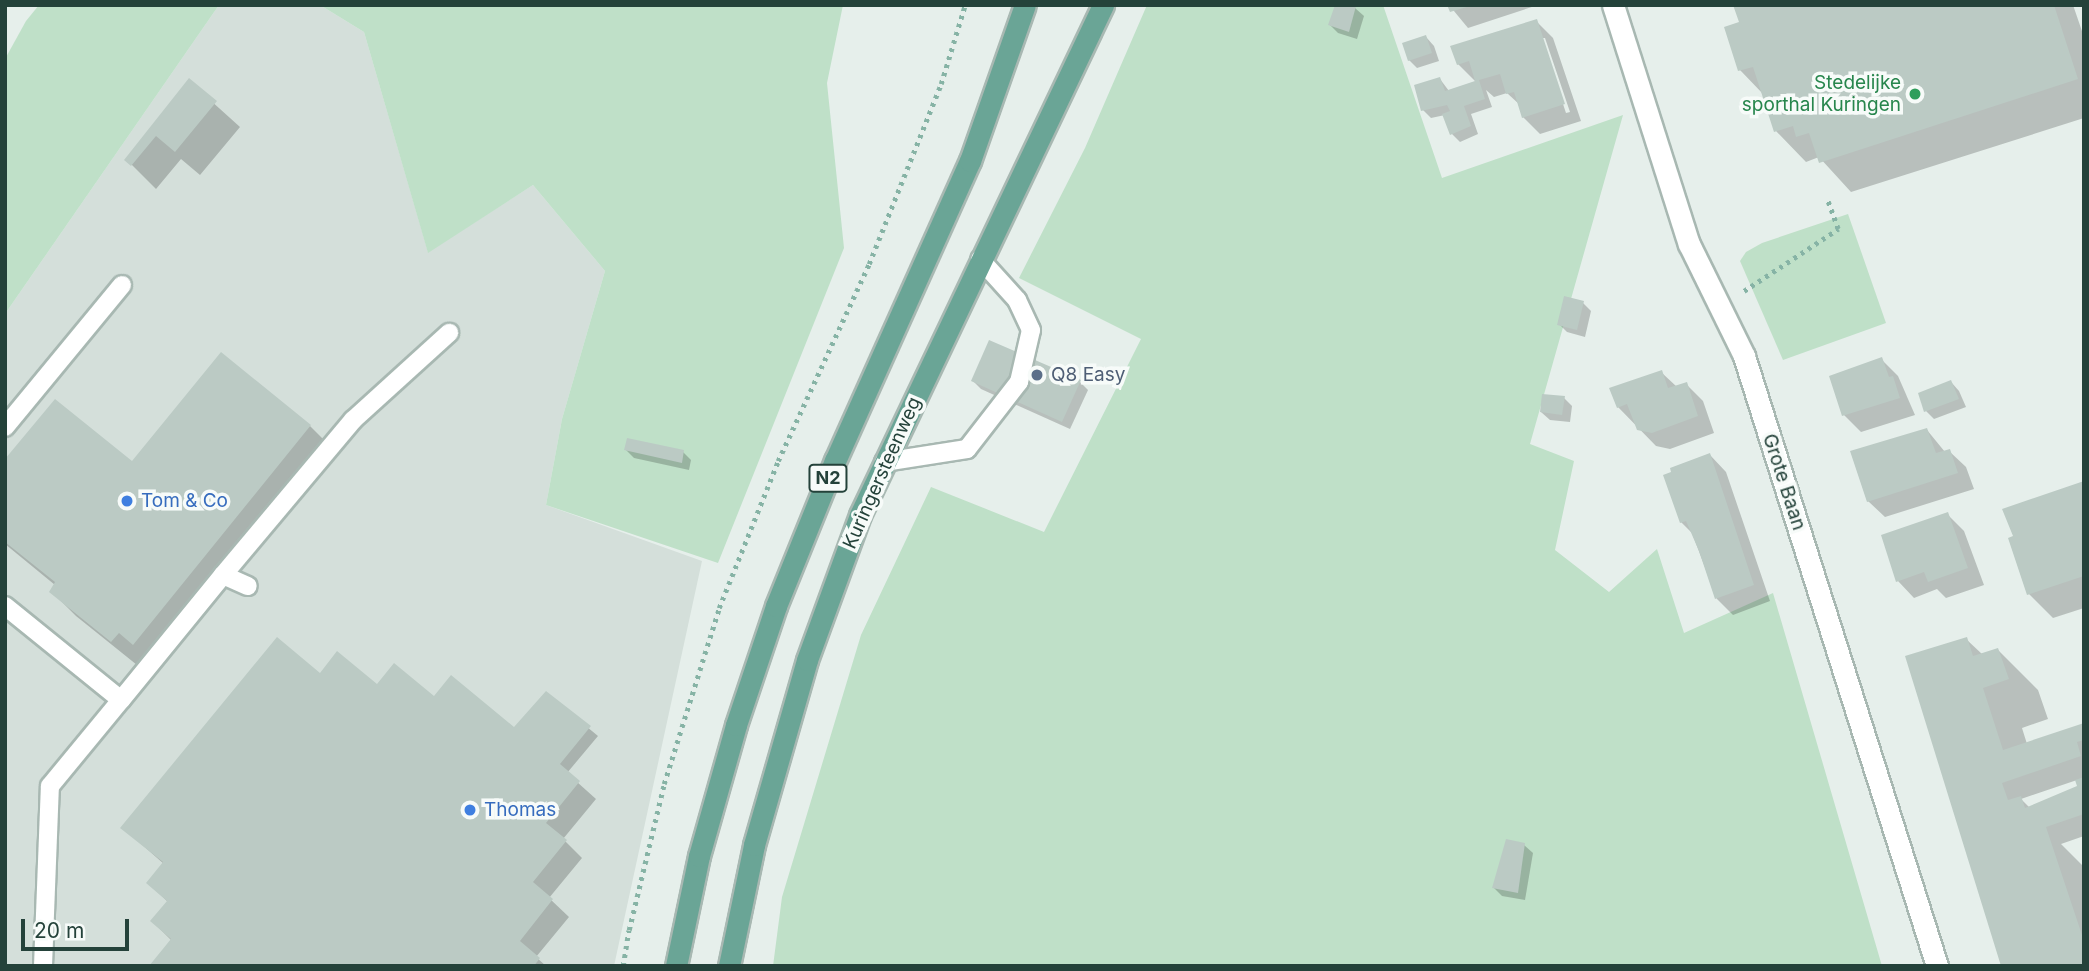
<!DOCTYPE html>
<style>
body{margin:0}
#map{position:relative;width:2089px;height:971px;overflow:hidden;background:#e6efeb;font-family:Inter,sans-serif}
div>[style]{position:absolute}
.built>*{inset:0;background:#d4dfda}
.green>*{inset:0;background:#bfe0c8}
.shadow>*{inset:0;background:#0003}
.building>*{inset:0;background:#bbcac4}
.path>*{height:4.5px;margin-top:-2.25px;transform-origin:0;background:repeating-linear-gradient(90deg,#86b3a5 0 3.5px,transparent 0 8.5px)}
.roads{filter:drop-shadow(2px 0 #a8b8b2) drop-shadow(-2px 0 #a8b8b2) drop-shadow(0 2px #a8b8b2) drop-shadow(0 -2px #a8b8b2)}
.service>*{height:18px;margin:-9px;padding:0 9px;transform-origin:9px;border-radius:9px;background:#fff}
.minor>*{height:21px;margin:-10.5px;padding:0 10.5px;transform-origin:10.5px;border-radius:10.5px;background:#fff}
.primary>*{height:21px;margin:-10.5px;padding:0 10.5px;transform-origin:10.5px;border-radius:10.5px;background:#6aa596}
.dots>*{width:19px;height:19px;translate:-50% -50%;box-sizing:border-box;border:4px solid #f7fbf9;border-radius:50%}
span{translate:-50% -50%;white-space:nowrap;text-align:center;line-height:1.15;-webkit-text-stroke:7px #f7fbf9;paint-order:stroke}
.shield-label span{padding:2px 5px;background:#f7fbf9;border:2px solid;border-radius:5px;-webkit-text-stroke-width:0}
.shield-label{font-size:18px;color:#24423a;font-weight:700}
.leisure-label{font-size:19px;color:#27864d}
.right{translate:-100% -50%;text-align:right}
.service-label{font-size:19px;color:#4e5e75}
.left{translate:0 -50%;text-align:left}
.street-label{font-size:19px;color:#24423a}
.shop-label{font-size:19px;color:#366cbe}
.frame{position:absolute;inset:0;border:7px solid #24423a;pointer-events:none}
.scale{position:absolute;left:21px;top:919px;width:108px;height:32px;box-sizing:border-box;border:4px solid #24423a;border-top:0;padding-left:9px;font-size:21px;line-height:24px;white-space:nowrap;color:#24423a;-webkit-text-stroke:5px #f7fbf9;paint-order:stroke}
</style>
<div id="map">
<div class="built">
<div style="clip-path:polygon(219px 5px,320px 5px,364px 32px,428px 252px,533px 185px,605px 271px,562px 419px,546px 505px,702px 561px,614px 966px,5px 966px,5px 314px)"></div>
</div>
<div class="green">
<div style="clip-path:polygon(39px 5px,219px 5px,5px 314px,5px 59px,26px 21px)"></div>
<div style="clip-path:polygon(320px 5px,843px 5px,827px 83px,844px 248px,718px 563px,546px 505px,562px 419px,605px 271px,533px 185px,428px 253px,364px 32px)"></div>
<div style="clip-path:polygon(1147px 5px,1383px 5px,1442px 178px,1623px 115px,1530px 444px,1574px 461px,1555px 550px,1609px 592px,1657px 549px,1684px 633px,1773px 593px,1882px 966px,773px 966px,782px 897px,861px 635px,931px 487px,1044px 532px,1141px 339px,1019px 278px,1085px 148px)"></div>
<div style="clip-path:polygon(1848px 214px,1886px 323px,1783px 360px,1740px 261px,1746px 252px,1762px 243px)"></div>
</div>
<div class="shadow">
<div style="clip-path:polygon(1337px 5px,1355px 8px,1364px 16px,1357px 39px,1338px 33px,1330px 25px)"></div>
<div style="clip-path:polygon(1449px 5px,1538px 5px,1468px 28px)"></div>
<div style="clip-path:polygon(1735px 5px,2073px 5px,2084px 37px,2084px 118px,1851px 192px,1819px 157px,1806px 162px,1776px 131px,1764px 95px,1740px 70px,1741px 24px)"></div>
<div style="clip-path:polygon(evenodd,1536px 21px,1553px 38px,1581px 121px,1540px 134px,1523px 117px,1520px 105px,1507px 93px,1494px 97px,1486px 90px,1492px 107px,1471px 114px,1478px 134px,1460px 142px,1452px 134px,1445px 115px,1431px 118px,1423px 110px,1440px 79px,1449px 91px,1477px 83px,1458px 64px,1536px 21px,1541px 38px,1545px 38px,1570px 112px,1566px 113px,1541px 38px)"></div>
<div style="clip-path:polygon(1426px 37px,1434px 46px,1439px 61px,1417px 68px,1409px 60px)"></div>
<div style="clip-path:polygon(189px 81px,240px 127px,200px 175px,181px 159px,156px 189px,127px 160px)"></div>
<div style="clip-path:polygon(1583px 303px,1591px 311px,1585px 337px,1567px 332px,1559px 324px)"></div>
<div style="clip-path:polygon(1881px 359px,1898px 376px,1915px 415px,1861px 432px,1844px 415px)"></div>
<div style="clip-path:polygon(1661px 372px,1677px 387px,1686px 384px,1703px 401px,1714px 433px,1670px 449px,1656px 446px,1618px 407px)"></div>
<div style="clip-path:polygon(973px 381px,1080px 382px,1088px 390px,1070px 429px,981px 389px)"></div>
<div style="clip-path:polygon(1951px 382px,1959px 391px,1966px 407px,1934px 419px,1926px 411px)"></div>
<div style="clip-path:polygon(1564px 398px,1572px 406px,1570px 422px,1550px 420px,1541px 412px)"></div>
<div style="clip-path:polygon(310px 426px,334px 450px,158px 668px,144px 656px,137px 665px,76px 616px,51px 591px,55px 585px,5px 544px,5px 462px,132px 464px)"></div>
<div style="clip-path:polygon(1927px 430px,1945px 452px,1949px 451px,1966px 467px,1974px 489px,1885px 517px,1868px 501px)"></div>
<div style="clip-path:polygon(626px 450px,683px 452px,691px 460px,689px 470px,634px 458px)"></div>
<div style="clip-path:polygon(1710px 455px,1726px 472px,1770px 601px,1733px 615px,1717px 599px,1692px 533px,1681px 522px)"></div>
<div style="clip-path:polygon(2084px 483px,2084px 608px,2053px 618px,2029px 594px)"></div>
<div style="clip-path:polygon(1947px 514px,1964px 531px,1984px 585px,1946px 598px,1937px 589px,1914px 598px,1898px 581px)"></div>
<div style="clip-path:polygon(evenodd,1966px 639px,1983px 655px,1998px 650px,2038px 690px,2048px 719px,2022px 728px,2027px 744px,2084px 725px,2084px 836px,2061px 844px,2084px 867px,2084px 966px,2003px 966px,1966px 639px,2077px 780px,2079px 787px,2030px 808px,2021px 799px,2077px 780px)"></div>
<div style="clip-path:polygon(320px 675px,435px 698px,515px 729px,546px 693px,598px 736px,567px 773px,596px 799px,563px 839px,582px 858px,549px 898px,569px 917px,536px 957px,546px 966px,151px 966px,171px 940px,152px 921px,168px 902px,148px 883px,164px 864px,123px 828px)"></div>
<div style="clip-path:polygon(1524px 845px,1533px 853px,1525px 900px,1502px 896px,1494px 888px)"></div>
</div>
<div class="building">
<div style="clip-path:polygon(1335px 5px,1356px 6px,1349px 32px,1328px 25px)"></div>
<div style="clip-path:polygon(1447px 5px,1470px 5px,1470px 6px,1450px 12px)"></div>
<div style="clip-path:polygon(1733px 5px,2054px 5px,2078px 79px,1819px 163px,1809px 133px,1796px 137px,1793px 126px,1774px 132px,1753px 67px,1738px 71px,1724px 27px,1739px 22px)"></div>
<div style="clip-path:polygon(1537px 19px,1565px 104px,1522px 118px,1514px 92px,1506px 94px,1500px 74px,1479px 80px,1485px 99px,1464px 106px,1471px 126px,1450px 135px,1442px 114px,1450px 111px,1447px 105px,1421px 111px,1414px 85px,1440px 77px,1445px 91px,1475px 81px,1469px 61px,1457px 65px,1450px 46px)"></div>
<div style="clip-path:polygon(1426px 35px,1432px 53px,1408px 61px,1402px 43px)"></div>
<div style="clip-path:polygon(189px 78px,217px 101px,175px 152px,156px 136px,131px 166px,124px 160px)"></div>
<div style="clip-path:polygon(1564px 296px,1584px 301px,1577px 330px,1557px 325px)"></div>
<div style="clip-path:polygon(989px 340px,1081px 380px,1062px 422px,971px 381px)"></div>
<div style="clip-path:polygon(221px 352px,311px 425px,133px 645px,119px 633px,111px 642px,49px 592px,55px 582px,5px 542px,5px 459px,55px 399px,132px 461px)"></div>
<div style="clip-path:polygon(1882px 357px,1889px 377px,1893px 376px,1900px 398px,1842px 416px,1829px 376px)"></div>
<div style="clip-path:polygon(1662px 370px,1668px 388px,1687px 382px,1698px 416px,1652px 433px,1637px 430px,1627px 404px,1617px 408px,1609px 388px)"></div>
<div style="clip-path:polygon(1951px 380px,1959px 399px,1924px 412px,1918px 393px)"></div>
<div style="clip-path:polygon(1542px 394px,1565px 396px,1562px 415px,1540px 412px)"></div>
<div style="clip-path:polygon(1927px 428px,1936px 453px,1950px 449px,1958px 473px,1867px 502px,1850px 451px)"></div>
<div style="clip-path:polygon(627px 438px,684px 450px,682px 463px,624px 450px)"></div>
<div style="clip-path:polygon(1710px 453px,1754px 585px,1715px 599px,1699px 551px,1686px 521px,1680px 523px,1663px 475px,1671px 472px,1670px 468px)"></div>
<div style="clip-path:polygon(2084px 481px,2084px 576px,2027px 595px,2008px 538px,2013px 536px,2002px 509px)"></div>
<div style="clip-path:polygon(1948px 512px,1968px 568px,1928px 582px,1924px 572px,1896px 582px,1881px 535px)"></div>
<div style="clip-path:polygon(277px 637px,320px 673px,337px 651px,377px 684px,394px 663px,434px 696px,451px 675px,514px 727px,546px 691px,591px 726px,560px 764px,580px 781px,546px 823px,567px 840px,533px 882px,553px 899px,520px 941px,540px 958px,534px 966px,149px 966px,171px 939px,150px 921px,167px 901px,146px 883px,163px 862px,120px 828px)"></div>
<div style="clip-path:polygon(1967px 637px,1973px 656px,1998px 648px,2009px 679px,1983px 688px,2003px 750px,2084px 723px,2084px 740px,2077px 742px,2081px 756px,2002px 783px,2008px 800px,2021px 796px,2025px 808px,2077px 786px,2075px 780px,2084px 777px,2084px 814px,2046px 827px,2084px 941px,2084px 966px,2001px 966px,1905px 656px)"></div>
<div style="clip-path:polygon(1506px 839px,1525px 843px,1518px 893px,1492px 888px)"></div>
</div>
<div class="path">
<div style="left:1744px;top:291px;width:113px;rotate:-33.4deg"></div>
<div style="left:1838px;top:229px;width:32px;rotate:-110deg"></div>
<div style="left:623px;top:966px;width:36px;rotate:-81deg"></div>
<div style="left:629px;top:930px;width:150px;rotate:-76.5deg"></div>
<div style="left:664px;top:784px;width:184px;rotate:-72.6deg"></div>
<div style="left:719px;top:608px;width:158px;rotate:-68.1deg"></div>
<div style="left:778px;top:461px;width:217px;rotate:-65.2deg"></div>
<div style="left:869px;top:264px;width:194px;rotate:-68.2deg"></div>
<div style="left:941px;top:84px;width:83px;rotate:-73.1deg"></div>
</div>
<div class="roads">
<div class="service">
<div style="left:5px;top:427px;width:184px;rotate:-50.5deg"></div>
<div style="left:884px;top:462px;width:84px;rotate:-8.9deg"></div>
<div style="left:967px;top:449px;width:85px;rotate:-52.2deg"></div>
<div style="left:1019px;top:382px;width:53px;rotate:-77deg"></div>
<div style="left:1031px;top:330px;width:33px;rotate:-115deg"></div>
<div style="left:1017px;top:300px;width:55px;rotate:-132.1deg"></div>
<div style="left:223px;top:575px;width:202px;rotate:-50deg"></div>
<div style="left:353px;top:420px;width:130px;rotate:-42.2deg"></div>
<div style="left:5px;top:606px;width:149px;rotate:39deg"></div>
<div style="left:121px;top:700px;width:161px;rotate:-50.8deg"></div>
<div style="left:223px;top:575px;width:27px;rotate:24deg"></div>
<div style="left:43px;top:966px;width:180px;rotate:-87.8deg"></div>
<div style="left:50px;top:786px;width:112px;rotate:-50.5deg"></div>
</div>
<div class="minor">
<div style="left:1613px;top:5px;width:251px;rotate:72.4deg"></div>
<div style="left:1689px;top:244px;width:125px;rotate:63.8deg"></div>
<div style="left:1744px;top:356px;width:640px;rotate:72.44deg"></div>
</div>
<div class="primary">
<div style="left:676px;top:966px;width:112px;rotate:-78.2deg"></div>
<div style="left:699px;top:856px;width:136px;rotate:-74.2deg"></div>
<div style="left:736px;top:725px;width:126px;rotate:-71.4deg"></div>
<div style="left:776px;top:606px;width:157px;rotate:-67.9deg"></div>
<div style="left:835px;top:461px;width:329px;rotate:-65.8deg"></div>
<div style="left:970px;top:161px;width:165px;rotate:-70.6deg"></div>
<div style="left:729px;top:966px;width:124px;rotate:-78.3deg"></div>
<div style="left:754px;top:845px;width:192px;rotate:-74deg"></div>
<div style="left:807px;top:660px;width:154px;rotate:-69.9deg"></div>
<div style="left:860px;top:515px;width:565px;rotate:-64.52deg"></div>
</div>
</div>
<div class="dots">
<div style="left:1915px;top:94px;background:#2e9e5b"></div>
<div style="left:1037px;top:375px;background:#5c6f8a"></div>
<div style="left:127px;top:501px;background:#3f7fe0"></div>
<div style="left:470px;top:810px;background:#3f7fe0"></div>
</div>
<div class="shield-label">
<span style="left:828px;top:478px">N2</span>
</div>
<div class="leisure-label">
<span class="right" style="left:1901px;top:94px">Stedelijke<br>sporthal Kuringen</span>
</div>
<div class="service-label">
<span class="left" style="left:1051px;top:375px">Q8 Easy</span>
</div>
<div class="street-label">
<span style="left:882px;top:473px;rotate:-66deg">Kuringersteenweg</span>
<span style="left:1784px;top:482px;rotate:72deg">Grote Baan</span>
</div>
<div class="shop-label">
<span class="left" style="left:141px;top:501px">Tom &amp; Co</span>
<span class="left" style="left:484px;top:810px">Thomas</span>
</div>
<div class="frame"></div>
<div class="scale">20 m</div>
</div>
